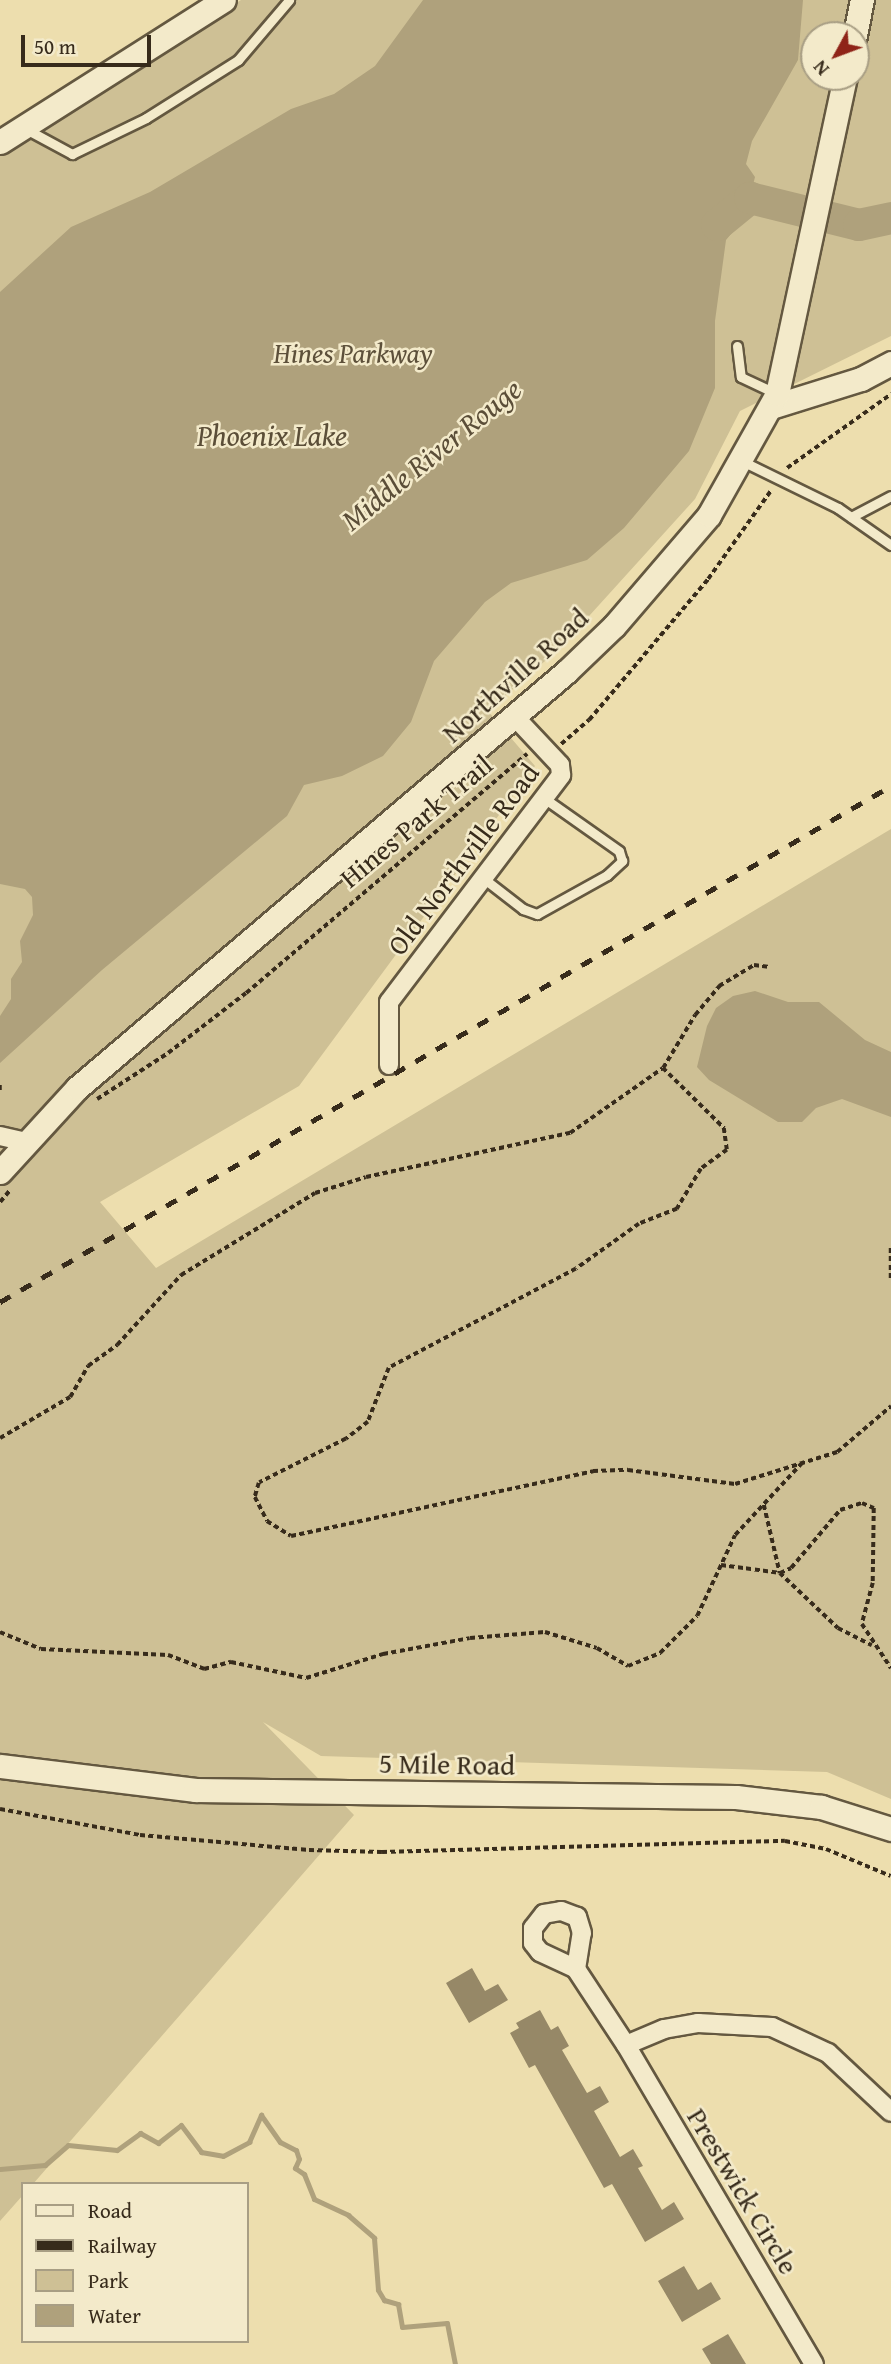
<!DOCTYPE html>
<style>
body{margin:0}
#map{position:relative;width:891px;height:2364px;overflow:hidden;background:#eddeae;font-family:"Gentium Book Plus",serif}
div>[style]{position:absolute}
.green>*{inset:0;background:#cec095}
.water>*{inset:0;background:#afa17c}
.stream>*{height:5px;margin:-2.5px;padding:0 2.5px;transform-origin:2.5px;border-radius:2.5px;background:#afa17c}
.river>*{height:32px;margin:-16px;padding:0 16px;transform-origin:16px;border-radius:16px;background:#afa17c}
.building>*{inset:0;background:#968867}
.path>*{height:3.5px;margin-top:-1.75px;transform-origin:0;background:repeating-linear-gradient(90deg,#372b1b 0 5px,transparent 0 8.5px)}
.roads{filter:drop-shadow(2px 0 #645840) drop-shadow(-2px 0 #645840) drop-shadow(0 2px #645840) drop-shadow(0 -2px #645840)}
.service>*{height:9px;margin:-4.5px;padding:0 4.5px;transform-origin:4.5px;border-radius:4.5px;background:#f3eaca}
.minor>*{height:18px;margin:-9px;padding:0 9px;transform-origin:9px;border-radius:9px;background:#f3eaca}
.tertiary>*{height:23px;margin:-11.5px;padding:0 11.5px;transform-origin:11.5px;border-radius:11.5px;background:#f3eaca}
.rail>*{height:5px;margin-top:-2.5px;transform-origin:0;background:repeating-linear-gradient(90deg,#372b1b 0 12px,transparent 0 24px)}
span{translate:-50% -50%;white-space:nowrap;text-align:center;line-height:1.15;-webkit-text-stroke:5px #f3eaca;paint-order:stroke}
.park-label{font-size:28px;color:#5d503a;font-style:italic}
.street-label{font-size:28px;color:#372b1b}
.water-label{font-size:30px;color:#5b4e38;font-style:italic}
.legend{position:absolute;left:21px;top:2182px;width:228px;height:161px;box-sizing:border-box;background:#f3eaca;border:2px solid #a89e84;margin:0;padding:9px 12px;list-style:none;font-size:21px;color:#372b1b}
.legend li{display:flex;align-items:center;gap:14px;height:35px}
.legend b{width:35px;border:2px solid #a89e84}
.north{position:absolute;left:800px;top:21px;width:70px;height:70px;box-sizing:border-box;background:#f3eaca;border:2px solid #a89e84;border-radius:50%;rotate:229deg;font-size:19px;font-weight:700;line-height:28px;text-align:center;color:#372b1b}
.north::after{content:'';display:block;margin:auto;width:24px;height:32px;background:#8f2418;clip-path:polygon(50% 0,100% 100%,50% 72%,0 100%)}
.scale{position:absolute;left:21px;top:35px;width:130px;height:32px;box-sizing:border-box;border:4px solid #372b1b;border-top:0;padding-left:9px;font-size:21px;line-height:24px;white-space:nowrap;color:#372b1b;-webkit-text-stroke:5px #f3eaca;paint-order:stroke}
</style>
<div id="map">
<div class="green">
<div style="clip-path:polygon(evenodd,241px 0,891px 0,891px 336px,740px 411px,695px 499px,561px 647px,488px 711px,535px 766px,299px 1086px,100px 1202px,156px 1268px,891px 829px,891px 1799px,827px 1772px,321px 1756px,263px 1722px,354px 1815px,33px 2184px,23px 2184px,23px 2195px,0 2221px,0 154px,241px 0,814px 35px,856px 35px,856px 77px,814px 77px,814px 35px)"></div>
</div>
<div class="water">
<div style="clip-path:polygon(423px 0,803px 0,798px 60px,752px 141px,746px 164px,755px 177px,745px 217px,726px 240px,715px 321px,715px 388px,689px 451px,624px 528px,587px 560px,511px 583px,485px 602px,434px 661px,411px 722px,383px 756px,342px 776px,304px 785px,287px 816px,102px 970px,0 1063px,0 1016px,11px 999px,11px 979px,22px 962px,20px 941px,33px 915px,32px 897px,25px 889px,0 884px,0 292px,71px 227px,150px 192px,291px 109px,334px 94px,375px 66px)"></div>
<div style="clip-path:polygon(755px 991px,788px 1002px,819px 1002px,865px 1040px,891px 1052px,891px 1117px,842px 1099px,816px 1108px,802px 1122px,778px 1122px,709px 1080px,697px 1067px,707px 1026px,716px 1008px,733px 996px)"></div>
</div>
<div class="stream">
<div style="left:0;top:2169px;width:45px;rotate:-5.1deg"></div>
<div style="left:45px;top:2165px;width:30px;rotate:-41deg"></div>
<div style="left:68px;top:2145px;width:49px;rotate:5.8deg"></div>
<div style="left:117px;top:2150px;width:29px;rotate:-36deg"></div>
<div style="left:140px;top:2133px;width:21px;rotate:29deg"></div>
<div style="left:158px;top:2143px;width:29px;rotate:-38deg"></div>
<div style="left:181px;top:2125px;width:34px;rotate:53deg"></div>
<div style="left:201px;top:2152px;width:22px;rotate:10deg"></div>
<div style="left:223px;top:2156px;width:30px;rotate:-28deg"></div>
<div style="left:249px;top:2142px;width:30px;rotate:-66deg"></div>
<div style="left:261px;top:2115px;width:33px;rotate:55deg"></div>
<div style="left:280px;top:2142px;width:18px;rotate:27deg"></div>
<div style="left:296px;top:2150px;width:9px;rotate:72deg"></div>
<div style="left:299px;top:2159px;width:10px;rotate:114deg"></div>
<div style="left:295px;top:2168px;width:11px;rotate:34deg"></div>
<div style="left:304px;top:2174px;width:27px;rotate:68deg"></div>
<div style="left:314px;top:2199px;width:38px;rotate:25deg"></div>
<div style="left:348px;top:2215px;width:35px;rotate:41deg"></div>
<div style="left:374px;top:2238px;width:52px;rotate:85.6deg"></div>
<div style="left:378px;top:2290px;width:12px;rotate:59deg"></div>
<div style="left:384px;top:2300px;width:15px;rotate:16deg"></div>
<div style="left:398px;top:2304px;width:23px;rotate:80deg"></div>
<div style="left:402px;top:2327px;width:45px;rotate:-5.1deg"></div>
<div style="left:447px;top:2323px;width:42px;rotate:79deg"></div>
</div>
<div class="river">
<div style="left:717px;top:225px;width:43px;rotate:-39.3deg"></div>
<div style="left:750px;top:198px;width:112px;rotate:13.9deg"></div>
<div style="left:859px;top:225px;width:33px;rotate:-12deg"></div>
</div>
<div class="building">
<div style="clip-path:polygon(472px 1968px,485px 1991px,498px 1984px,508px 2000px,469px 2023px,446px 1983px)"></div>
<div style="clip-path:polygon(540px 2010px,551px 2030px,558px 2026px,569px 2046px,562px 2050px,587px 2093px,600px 2086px,609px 2102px,594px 2111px,620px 2157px,633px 2149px,643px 2166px,638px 2168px,662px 2210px,674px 2202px,684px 2219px,645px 2242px,612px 2184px,604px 2188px,535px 2065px,529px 2068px,510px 2033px,519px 2028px,516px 2023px)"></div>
<div style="clip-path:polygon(684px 2266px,698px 2290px,711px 2282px,721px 2299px,682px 2322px,658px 2281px)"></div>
<div style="clip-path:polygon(728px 2334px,746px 2364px,711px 2364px,702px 2349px)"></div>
</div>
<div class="path">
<div style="left:787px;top:468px;width:128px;rotate:-35.4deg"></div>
<div style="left:561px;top:744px;width:37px;rotate:-41deg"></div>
<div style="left:589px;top:720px;width:185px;rotate:-49.8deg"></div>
<div style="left:708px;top:579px;width:110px;rotate:-54.6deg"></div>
<div style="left:663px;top:1068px;width:62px;rotate:-58.9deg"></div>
<div style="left:695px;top:1015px;width:38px;rotate:-50deg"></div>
<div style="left:719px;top:986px;width:41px;rotate:-31deg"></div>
<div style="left:754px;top:965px;width:16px;rotate:7deg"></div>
<div style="left:0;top:1085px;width:8px;rotate:90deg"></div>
<div style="left:97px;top:1099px;width:85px;rotate:-32.9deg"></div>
<div style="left:168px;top:1053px;width:98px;rotate:-37.6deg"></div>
<div style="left:246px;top:993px;width:369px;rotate:-40.4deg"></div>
<div style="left:0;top:1202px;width:16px;rotate:-50deg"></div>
<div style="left:891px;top:1248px;width:32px;rotate:90deg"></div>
<div style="left:0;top:1438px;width:81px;rotate:-30.4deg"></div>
<div style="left:70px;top:1397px;width:36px;rotate:-60deg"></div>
<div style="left:88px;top:1366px;width:36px;rotate:-36deg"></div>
<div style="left:117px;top:1345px;width:95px;rotate:-47.6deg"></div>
<div style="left:181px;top:1275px;width:157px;rotate:-31.5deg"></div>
<div style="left:315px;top:1193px;width:53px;rotate:-17.4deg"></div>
<div style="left:366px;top:1177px;width:209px;rotate:-12.2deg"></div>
<div style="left:570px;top:1133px;width:113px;rotate:-35deg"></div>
<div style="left:663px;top:1068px;width:86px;rotate:44.5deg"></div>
<div style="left:724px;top:1128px;width:22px;rotate:82deg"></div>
<div style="left:727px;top:1150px;width:32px;rotate:144deg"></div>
<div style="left:701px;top:1169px;width:47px;rotate:121deg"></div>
<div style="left:677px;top:1209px;width:41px;rotate:158.5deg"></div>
<div style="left:639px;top:1224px;width:77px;rotate:144.5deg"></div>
<div style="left:576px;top:1269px;width:212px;rotate:152.1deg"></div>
<div style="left:389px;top:1368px;width:58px;rotate:111.3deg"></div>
<div style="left:368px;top:1422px;width:28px;rotate:142deg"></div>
<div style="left:346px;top:1439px;width:97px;rotate:153.2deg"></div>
<div style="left:259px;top:1483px;width:15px;rotate:106deg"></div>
<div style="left:255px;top:1497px;width:27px;rotate:63deg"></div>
<div style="left:267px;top:1521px;width:28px;rotate:32deg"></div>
<div style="left:291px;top:1536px;width:309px;rotate:-12.1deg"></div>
<div style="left:593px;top:1471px;width:35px;rotate:-2deg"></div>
<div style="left:628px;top:1470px;width:108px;rotate:7.5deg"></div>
<div style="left:735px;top:1484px;width:107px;rotate:-17.4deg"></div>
<div style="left:837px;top:1452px;width:71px;rotate:-40.4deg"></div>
<div style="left:764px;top:1505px;width:70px;rotate:76.8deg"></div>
<div style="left:780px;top:1573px;width:80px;rotate:43.5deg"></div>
<div style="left:838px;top:1628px;width:38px;rotate:27deg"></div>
<div style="left:721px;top:1565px;width:60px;rotate:7.7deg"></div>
<div style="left:780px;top:1573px;width:12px;rotate:-24deg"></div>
<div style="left:791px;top:1568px;width:76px;rotate:-49.8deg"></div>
<div style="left:840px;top:1510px;width:23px;rotate:-18deg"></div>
<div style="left:862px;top:1503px;width:13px;rotate:23deg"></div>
<div style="left:874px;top:1508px;width:75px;rotate:90.8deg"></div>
<div style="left:873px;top:1583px;width:42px;rotate:105deg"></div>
<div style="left:862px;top:1624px;width:53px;rotate:56.6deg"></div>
<div style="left:0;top:1632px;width:44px;rotate:22.5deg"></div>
<div style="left:41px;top:1649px;width:127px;rotate:2.7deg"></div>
<div style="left:168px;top:1655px;width:39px;rotate:21deg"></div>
<div style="left:204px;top:1669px;width:28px;rotate:-15deg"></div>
<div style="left:231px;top:1662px;width:77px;rotate:12deg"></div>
<div style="left:306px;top:1678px;width:81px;rotate:-17.3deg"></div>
<div style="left:383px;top:1654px;width:88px;rotate:-10.4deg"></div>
<div style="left:470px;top:1638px;width:75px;rotate:-4.6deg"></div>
<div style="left:545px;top:1632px;width:54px;rotate:17.1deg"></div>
<div style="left:597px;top:1648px;width:36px;rotate:30deg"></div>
<div style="left:628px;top:1666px;width:35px;rotate:-22deg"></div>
<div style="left:660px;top:1653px;width:52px;rotate:-45deg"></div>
<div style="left:697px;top:1616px;width:89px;rotate:-64.9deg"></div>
<div style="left:735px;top:1535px;width:98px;rotate:-47.1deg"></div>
<div style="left:0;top:1809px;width:142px;rotate:10.5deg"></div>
<div style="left:140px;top:1835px;width:170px;rotate:5.1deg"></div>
<div style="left:309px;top:1850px;width:73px;rotate:1.6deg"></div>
<div style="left:382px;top:1852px;width:403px;rotate:-1.6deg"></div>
<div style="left:785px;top:1841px;width:42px;rotate:11deg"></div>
<div style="left:826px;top:1849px;width:70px;rotate:22.6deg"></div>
</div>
<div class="roads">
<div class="service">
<div style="left:24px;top:128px;width:55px;rotate:28.4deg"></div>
<div style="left:72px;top:154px;width:82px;rotate:-25.9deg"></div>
<div style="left:146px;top:118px;width:109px;rotate:-32.2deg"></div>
<div style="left:238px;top:60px;width:79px;rotate:-49.6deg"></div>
<div style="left:737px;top:346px;width:31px;rotate:83deg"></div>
<div style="left:741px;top:377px;width:38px;rotate:25deg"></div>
<div style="left:742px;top:461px;width:107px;rotate:26.1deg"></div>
<div style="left:838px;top:508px;width:65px;rotate:34.9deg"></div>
<div style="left:851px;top:517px;width:45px;rotate:-27.7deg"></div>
<div style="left:483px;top:878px;width:51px;rotate:37.8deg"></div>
<div style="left:523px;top:909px;width:15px;rotate:20deg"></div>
<div style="left:537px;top:914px;width:80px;rotate:-29.1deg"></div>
<div style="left:607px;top:875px;width:21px;rotate:-43deg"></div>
<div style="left:622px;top:861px;width:10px;rotate:-107deg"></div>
<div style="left:619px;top:851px;width:92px;rotate:-144.8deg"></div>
</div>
<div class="minor">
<div style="left:389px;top:1065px;width:63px;rotate:-90deg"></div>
<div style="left:389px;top:1002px;width:285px;rotate:-52.8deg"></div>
<div style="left:561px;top:775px;width:10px;rotate:-96deg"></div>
<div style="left:560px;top:765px;width:66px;rotate:-133.2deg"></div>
<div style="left:0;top:1136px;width:27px;rotate:13deg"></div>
<div style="left:576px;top:1969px;width:36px;rotate:-81deg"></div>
<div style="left:582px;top:1933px;width:17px;rotate:-107deg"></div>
<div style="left:577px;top:1917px;width:17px;rotate:-159deg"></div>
<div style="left:561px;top:1911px;width:17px;rotate:170deg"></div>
<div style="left:544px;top:1914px;width:18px;rotate:128deg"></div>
<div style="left:533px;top:1928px;width:15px;rotate:90deg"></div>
<div style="left:533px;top:1943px;width:11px;rotate:52deg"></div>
<div style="left:540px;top:1952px;width:40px;rotate:25deg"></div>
<div style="left:576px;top:1969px;width:91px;rotate:56.7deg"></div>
<div style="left:626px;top:2045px;width:370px;rotate:59.5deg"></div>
<div style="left:626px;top:2045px;width:41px;rotate:-22.8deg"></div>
<div style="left:664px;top:2029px;width:35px;rotate:-10deg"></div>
<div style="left:698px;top:2023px;width:74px;rotate:3.1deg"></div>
<div style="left:772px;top:2027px;width:62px;rotate:24.9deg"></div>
<div style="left:828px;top:2053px;width:86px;rotate:43.1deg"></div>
</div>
<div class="tertiary">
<div style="left:855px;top:35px;width:36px;rotate:-79deg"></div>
<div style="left:0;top:142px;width:265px;rotate:-32.4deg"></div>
<div style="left:771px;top:407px;width:94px;rotate:-17.3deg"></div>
<div style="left:861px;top:379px;width:34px;rotate:-28deg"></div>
<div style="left:0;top:1172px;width:114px;rotate:-47.5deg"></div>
<div style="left:77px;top:1088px;width:642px;rotate:-40.39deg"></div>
<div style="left:566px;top:672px;width:66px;rotate:-43.8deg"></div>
<div style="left:614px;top:626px;width:146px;rotate:-49.4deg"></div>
<div style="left:709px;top:515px;width:139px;rotate:-60.7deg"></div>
<div style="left:777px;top:394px;width:324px;rotate:-77.9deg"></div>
<div style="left:0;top:1766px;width:196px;rotate:7deg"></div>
<div style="left:195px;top:1790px;width:541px;rotate:0.74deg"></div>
<div style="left:736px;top:1797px;width:86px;rotate:6.7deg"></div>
<div style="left:821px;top:1807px;width:73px;rotate:17.4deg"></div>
</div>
</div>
<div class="rail">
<div style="left:0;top:1302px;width:1030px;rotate:-30.08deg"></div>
</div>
<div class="park-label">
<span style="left:353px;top:353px">Hines Parkway</span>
</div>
<div class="street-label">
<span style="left:515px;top:675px;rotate:-42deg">Northville Road</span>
<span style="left:416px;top:821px;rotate:-40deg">Hines Park Trail</span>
<span style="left:463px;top:859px;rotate:-53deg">Old Northville Road</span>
<span style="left:447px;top:1764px;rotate:1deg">5 Mile Road</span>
<span style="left:743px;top:2191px;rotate:59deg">Prestwick Circle</span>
</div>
<div class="water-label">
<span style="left:272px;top:435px">Phoenix Lake</span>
<span style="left:431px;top:454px;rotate:-39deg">Middle River Rouge</span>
</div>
<ul class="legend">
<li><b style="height:9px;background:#f3eaca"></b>Road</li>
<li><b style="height:9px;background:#372b1b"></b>Railway</li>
<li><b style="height:19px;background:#cec095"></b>Park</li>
<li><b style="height:19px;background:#afa17c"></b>Water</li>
</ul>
<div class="north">N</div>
<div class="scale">50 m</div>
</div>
